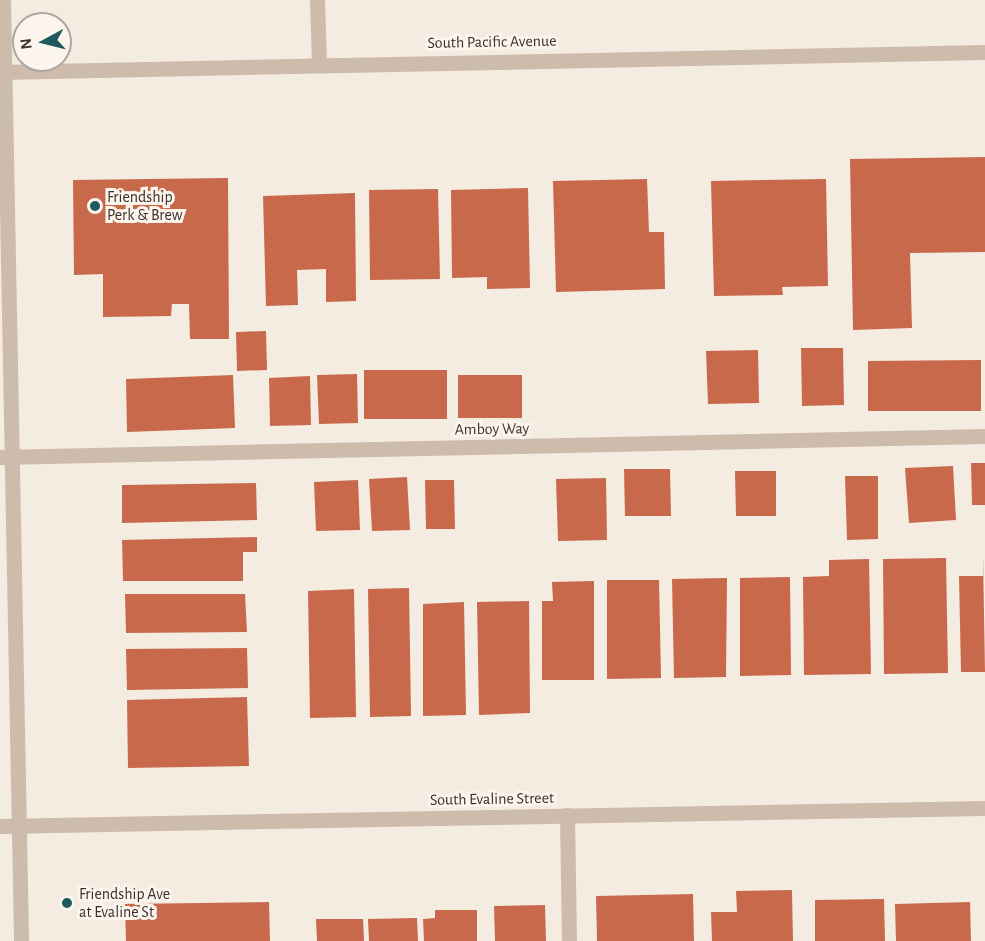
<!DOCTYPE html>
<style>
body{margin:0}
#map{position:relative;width:985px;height:941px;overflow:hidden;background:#f4ebe1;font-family:"Alegreya Sans",sans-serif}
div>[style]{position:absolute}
.building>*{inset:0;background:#c8694b}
.service>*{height:15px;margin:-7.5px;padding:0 7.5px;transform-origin:7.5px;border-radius:7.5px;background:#cdbbac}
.minor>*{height:15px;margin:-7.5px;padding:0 7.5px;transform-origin:7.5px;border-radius:7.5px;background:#cdbbac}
.tertiary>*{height:15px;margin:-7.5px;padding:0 7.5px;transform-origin:7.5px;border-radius:7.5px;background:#cdbbac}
.dots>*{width:16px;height:16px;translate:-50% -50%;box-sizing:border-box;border:3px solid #fbf5ee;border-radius:50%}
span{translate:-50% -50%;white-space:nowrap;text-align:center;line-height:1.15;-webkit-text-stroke:6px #fbf5ee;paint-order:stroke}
.street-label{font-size:16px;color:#3b302b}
.poi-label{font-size:16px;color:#3b302b}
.left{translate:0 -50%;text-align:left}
.north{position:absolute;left:12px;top:12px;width:60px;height:60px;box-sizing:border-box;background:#fbf5ee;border:2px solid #aea6a0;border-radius:50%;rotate:263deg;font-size:16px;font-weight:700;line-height:24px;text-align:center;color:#3b302b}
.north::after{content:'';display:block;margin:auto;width:21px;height:27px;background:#1f5a5e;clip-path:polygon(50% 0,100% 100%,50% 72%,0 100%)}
</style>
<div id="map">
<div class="building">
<div style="clip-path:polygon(985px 157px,985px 252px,910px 253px,912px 328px,853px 330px,850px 159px)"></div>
<div style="clip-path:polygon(228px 178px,229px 339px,190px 339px,189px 304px,172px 304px,171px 316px,103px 317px,103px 274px,74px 275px,73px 180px)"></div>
<div style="clip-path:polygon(647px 179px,649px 232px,664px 232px,665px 289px,556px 292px,553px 181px)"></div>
<div style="clip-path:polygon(826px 179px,828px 286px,782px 287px,783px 295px,714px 296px,711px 181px)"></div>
<div style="clip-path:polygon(528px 188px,530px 288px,487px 289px,487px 277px,452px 278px,451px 190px)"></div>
<div style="clip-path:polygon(438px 189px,440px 279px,370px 280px,369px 190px)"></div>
<div style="clip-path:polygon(355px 193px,356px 301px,326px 302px,326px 269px,297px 270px,298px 305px,266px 306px,263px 196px)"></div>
<div style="clip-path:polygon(266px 331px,267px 370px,237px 371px,236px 332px)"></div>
<div style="clip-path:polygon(801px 348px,843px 348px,844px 405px,802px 406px)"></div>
<div style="clip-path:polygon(758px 350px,759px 403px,708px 404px,706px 351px)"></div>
<div style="clip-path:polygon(981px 360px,981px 411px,868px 411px,868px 361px)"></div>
<div style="clip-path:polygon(364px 370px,447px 370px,447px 419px,364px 419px)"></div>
<div style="clip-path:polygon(357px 374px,358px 423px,319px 424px,317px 375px)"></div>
<div style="clip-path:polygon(233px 375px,235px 428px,127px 432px,126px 379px)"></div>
<div style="clip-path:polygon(458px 375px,522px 375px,522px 418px,458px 418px)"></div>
<div style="clip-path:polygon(310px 376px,311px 425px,270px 426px,269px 378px)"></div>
<div style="clip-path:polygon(971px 463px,985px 463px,985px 505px,972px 505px)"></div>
<div style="clip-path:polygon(953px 466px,956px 520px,909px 523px,905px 468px)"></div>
<div style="clip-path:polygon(624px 469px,670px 469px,671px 516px,625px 516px)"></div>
<div style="clip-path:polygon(735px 471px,776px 471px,776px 516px,736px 516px)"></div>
<div style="clip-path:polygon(845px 476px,878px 476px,878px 539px,847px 540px)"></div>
<div style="clip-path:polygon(407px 477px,410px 530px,372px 531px,369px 479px)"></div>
<div style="clip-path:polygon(606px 478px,607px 540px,558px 541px,556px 479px)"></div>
<div style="clip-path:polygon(358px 480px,360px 530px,316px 531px,314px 482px)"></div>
<div style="clip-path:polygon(425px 480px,454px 480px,455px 529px,426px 529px)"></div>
<div style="clip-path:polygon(256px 483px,257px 520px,122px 523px,122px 485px)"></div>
<div style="clip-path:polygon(257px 537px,257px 552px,243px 552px,243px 581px,123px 581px,122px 540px)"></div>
<div style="clip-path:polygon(983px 555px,985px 672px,961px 672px,959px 576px,983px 576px)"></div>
<div style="clip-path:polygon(946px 558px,948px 673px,884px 674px,883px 559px)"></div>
<div style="clip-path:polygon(869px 559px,871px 674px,804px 675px,803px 577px,829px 576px,829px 560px)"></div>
<div style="clip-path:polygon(790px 577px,791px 675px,740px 676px,740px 578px)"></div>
<div style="clip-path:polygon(727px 578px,726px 677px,674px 678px,672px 579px)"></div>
<div style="clip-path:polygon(607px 580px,659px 580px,661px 678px,607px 679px)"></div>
<div style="clip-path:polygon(594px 581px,594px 680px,542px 680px,542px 601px,553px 601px,552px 582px)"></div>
<div style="clip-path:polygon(409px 588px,411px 716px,370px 717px,368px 589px)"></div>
<div style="clip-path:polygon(354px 589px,356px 717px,310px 718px,308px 591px)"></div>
<div style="clip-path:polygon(125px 594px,245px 594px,247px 632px,126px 633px)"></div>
<div style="clip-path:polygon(529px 601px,530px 713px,479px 715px,477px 602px)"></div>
<div style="clip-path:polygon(464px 602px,466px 715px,423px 716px,423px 604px)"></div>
<div style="clip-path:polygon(247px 648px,248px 688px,127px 690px,126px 649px)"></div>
<div style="clip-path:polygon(247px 697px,249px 766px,128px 768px,127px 700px)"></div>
<div style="clip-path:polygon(792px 890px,793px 941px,712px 941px,711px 912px,737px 912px,736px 891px)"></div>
<div style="clip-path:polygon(693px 894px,694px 941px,597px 941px,596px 896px)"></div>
<div style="clip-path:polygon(884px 899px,885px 941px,815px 941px,815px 900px)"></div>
<div style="clip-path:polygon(269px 902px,270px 941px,126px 941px,125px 904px)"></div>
<div style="clip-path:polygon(970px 902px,971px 941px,896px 941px,895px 904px)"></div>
<div style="clip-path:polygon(545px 905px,546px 941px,495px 941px,494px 906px)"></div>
<div style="clip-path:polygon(435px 910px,477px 910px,477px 941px,424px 941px,423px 919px,435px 918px)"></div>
<div style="clip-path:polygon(417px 918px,418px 941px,369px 941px,368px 919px)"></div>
<div style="clip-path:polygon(316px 919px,363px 919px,364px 941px,317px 941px)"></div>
</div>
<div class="service">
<div style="left:317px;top:0;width:63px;rotate:88.2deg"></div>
<div style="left:0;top:457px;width:985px;rotate:-1.22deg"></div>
</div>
<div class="minor">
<div style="left:0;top:72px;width:985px;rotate:-1.16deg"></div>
<div style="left:567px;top:815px;width:126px;rotate:89.1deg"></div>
<div style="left:0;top:826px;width:985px;rotate:-1.05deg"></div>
</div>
<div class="tertiary">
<div style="left:3px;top:0;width:941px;rotate:88.9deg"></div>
</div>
<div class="dots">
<div style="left:95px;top:206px;background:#1f5a5e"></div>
<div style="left:67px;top:903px;background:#1f5a5e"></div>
</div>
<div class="street-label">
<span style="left:492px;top:42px;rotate:-1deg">South Pacific Avenue</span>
<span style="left:492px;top:429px;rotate:-1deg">Amboy Way</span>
<span style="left:492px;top:799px;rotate:-1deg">South Evaline Street</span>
</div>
<div class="poi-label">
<span class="left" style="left:107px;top:206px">Friendship<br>Perk &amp; Brew</span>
<span class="left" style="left:79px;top:903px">Friendship Ave<br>at Evaline St</span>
</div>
<div class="north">N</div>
</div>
